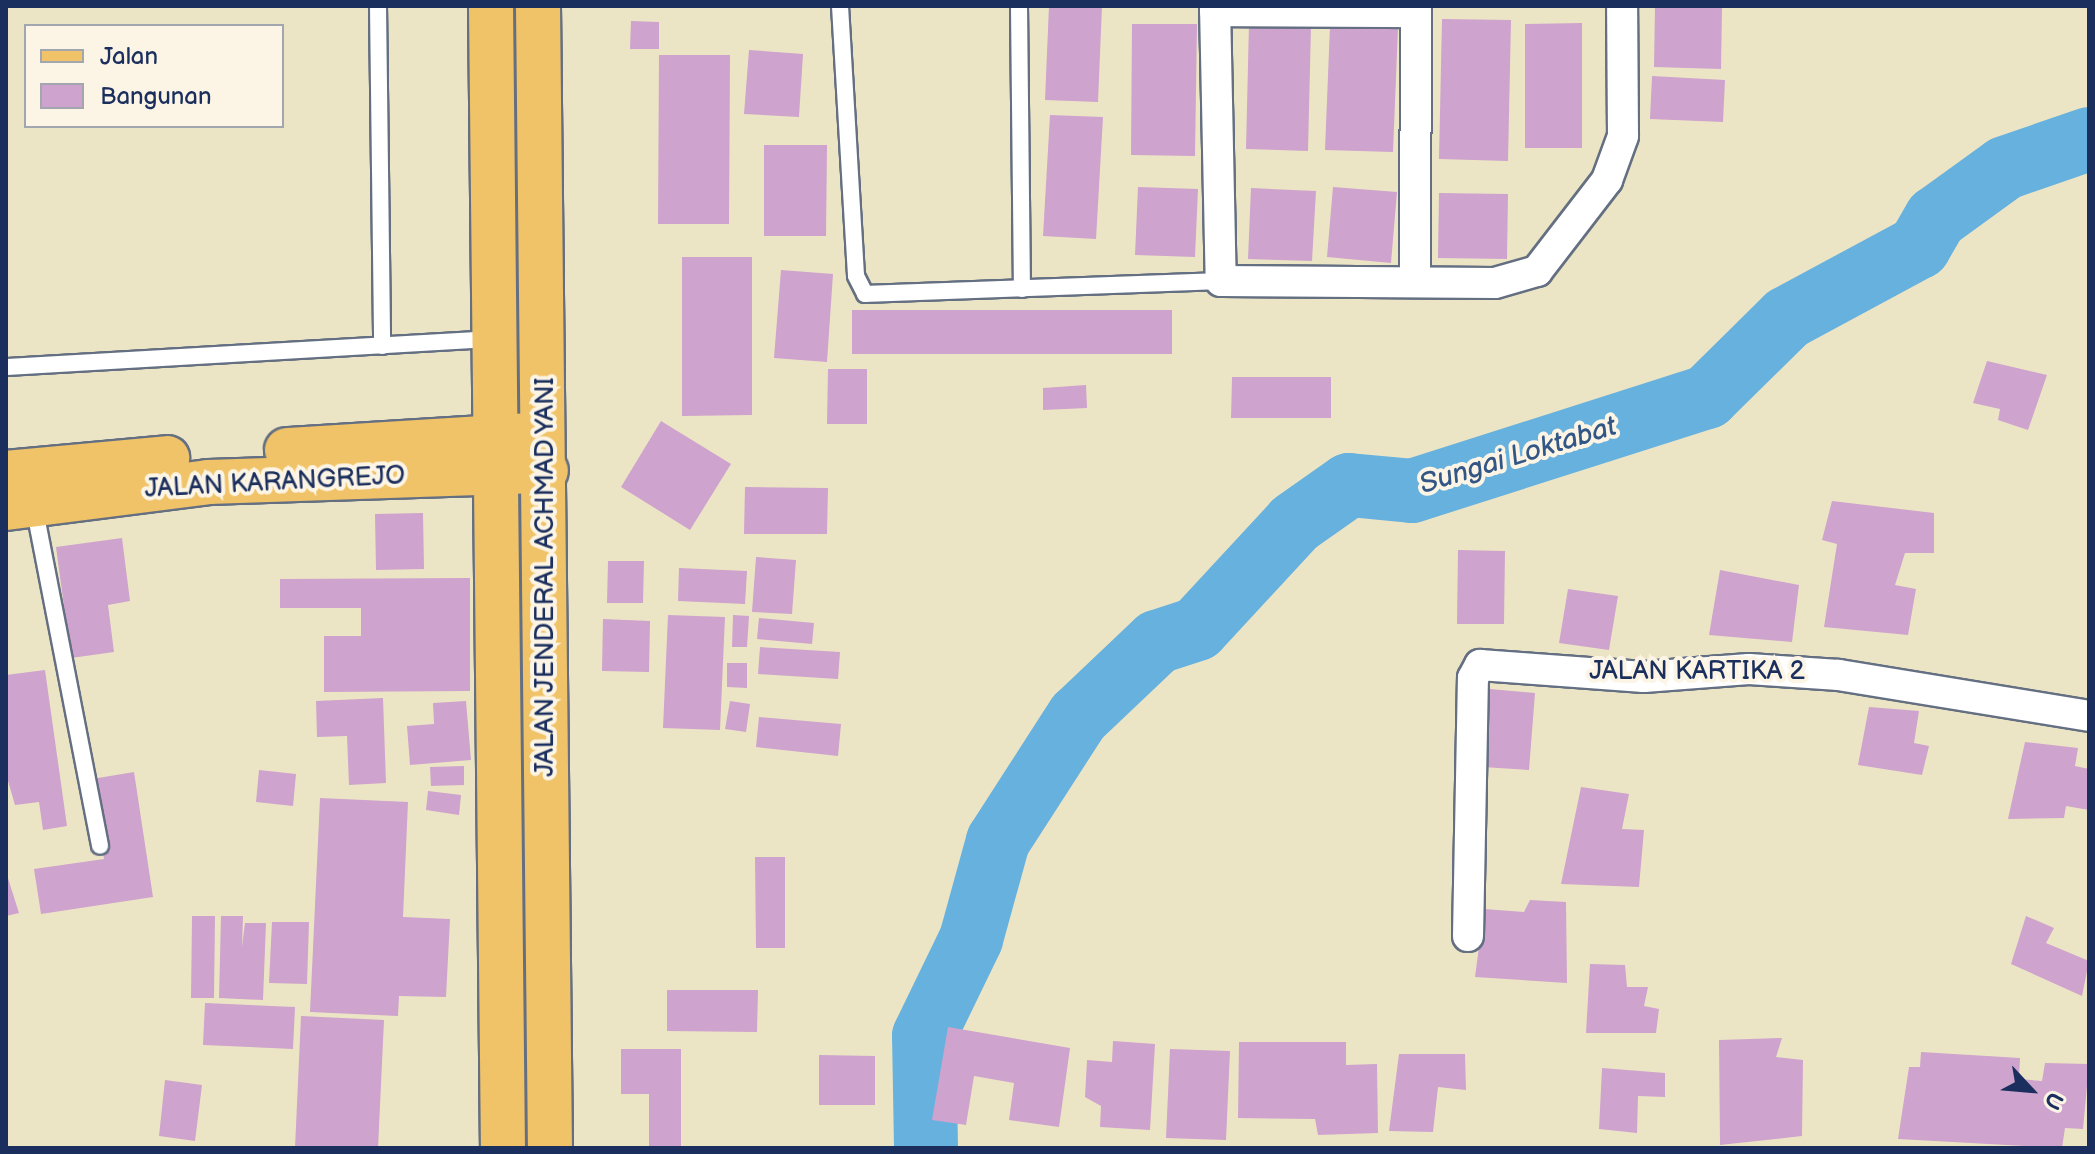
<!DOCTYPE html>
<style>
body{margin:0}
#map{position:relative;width:2095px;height:1154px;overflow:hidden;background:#ece5c5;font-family:"Balsamiq Sans",sans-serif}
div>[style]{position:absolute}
.river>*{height:64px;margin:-32px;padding:0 32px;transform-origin:32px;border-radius:32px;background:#67b1df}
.building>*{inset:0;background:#cea3cd}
.roads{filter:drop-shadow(2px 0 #646f82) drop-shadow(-2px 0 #646f82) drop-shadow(0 2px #646f82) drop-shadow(0 -2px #646f82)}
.lane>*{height:16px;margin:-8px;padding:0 8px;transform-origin:8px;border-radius:8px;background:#fff}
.street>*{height:30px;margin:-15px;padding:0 15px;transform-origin:15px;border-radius:15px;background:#fff}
.primary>*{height:44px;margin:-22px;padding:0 22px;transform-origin:22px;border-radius:22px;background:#f1c369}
.highway>*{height:44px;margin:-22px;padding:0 22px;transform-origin:22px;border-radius:22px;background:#f1c369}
span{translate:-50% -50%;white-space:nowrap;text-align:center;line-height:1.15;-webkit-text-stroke:8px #fcf5e5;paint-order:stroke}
.street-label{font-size:26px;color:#1b2f5e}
.water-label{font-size:28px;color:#325685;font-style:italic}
.frame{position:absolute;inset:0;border:8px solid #1b2f5e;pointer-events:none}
.legend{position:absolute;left:24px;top:24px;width:260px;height:104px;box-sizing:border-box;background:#fcf5e5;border:2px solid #a2a6af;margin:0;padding:10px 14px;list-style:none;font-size:24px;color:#1b2f5e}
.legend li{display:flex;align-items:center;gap:16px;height:40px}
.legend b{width:40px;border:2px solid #a2a6af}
.north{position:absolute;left:1991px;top:1050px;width:80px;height:80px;-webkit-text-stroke:6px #fcf5e5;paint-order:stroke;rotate:116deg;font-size:22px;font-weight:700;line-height:32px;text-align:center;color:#1b2f5e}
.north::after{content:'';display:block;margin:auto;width:28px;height:36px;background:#1b2f5e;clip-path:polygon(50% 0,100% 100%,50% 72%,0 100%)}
</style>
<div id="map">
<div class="river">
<div style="left:926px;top:1148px;width:112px;rotate:-91deg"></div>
<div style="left:924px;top:1036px;width:108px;rotate:-64.1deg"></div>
<div style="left:971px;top:939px;width:102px;rotate:-74.6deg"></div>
<div style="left:998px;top:841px;width:148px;rotate:-57.2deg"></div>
<div style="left:1078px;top:717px;width:109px;rotate:-43.5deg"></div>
<div style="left:1157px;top:642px;width:42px;rotate:-18deg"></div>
<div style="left:1197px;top:629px;width:144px;rotate:-47.2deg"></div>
<div style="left:1295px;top:523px;width:66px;rotate:-35.1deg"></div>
<div style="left:1349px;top:485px;width:63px;rotate:5.4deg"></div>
<div style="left:1412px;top:491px;width:310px;rotate:-17.7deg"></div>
<div style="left:1707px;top:397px;width:112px;rotate:-44.6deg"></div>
<div style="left:1787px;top:318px;width:150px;rotate:-28.3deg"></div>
<div style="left:1919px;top:247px;width:34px;rotate:-60deg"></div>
<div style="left:1936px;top:218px;width:85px;rotate:-35.9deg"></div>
<div style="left:2005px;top:168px;width:89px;rotate:-19deg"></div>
</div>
<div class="building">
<div style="clip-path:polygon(1049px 6px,1102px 6px,1098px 102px,1045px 100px)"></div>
<div style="clip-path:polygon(1655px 7px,1722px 8px,1721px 69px,1654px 67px)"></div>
<div style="clip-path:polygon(1442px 19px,1511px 20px,1508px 161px,1439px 159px)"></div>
<div style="clip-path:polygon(631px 21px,659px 22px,659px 49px,630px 49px)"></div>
<div style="clip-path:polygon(1249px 23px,1311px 25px,1308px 151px,1246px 149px)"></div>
<div style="clip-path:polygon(1582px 23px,1582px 148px,1525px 148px,1525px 24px)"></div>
<div style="clip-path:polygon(1132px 24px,1197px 24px,1195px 156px,1131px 155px)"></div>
<div style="clip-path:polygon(1330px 26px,1398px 28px,1393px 152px,1325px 150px)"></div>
<div style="clip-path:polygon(749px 50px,803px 54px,799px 117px,744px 114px)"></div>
<div style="clip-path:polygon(659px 55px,730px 55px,729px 224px,658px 224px)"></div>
<div style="clip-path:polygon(1652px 76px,1725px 80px,1723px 122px,1650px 119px)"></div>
<div style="clip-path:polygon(1050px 115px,1103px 117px,1096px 239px,1043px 236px)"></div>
<div style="clip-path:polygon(764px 145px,827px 145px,826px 236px,764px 236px)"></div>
<div style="clip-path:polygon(1138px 187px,1198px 189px,1195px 257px,1135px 255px)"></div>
<div style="clip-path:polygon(1333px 187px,1397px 192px,1391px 263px,1327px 257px)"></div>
<div style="clip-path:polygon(1251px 188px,1316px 191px,1312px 261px,1248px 259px)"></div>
<div style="clip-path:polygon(1439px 193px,1508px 194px,1507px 259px,1438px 258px)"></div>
<div style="clip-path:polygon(682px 257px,752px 257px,752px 415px,682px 416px)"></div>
<div style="clip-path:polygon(781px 270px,833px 274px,827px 362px,774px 358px)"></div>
<div style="clip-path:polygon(852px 310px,1172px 310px,1172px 354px,852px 354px)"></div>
<div style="clip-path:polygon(1987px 361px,2047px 375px,2028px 430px,1998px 420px,2000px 409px,1973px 403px)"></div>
<div style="clip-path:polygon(828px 369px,867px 369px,867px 424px,827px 424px)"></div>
<div style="clip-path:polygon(1232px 377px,1331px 377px,1331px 418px,1231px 418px)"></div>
<div style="clip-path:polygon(1086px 385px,1087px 408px,1043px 410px,1043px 388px)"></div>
<div style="clip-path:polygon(661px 421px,731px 464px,690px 530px,621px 487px)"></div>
<div style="clip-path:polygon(745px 487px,828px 488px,827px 534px,744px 534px)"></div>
<div style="clip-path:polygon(1832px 501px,1934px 513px,1934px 553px,1905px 553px,1895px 585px,1916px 589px,1908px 635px,1824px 627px,1837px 544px,1822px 540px)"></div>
<div style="clip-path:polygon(423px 513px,424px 569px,376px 570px,375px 514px)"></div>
<div style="clip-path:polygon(122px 538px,130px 601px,108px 605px,114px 652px,71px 658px,56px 547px)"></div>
<div style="clip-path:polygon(1458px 550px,1505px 551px,1504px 624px,1457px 624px)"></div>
<div style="clip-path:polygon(756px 557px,796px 560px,792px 614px,752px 612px)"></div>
<div style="clip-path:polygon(608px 561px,644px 561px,643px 603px,607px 603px)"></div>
<div style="clip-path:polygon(679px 568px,747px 571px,745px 604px,678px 601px)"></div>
<div style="clip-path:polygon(1720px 570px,1799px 585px,1792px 642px,1709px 635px)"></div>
<div style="clip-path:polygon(470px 578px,470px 691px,324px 692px,324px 636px,361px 636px,361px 608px,280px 608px,280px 579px)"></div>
<div style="clip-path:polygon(1568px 589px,1618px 596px,1609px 650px,1559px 643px)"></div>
<div style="clip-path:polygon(668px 615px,725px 617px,720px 730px,663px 728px)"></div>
<div style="clip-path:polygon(733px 615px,749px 616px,747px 647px,732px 647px)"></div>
<div style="clip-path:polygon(759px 618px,814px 623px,812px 644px,757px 639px)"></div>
<div style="clip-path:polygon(603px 619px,650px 621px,649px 672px,602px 671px)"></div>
<div style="clip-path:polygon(760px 647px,840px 652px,838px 679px,758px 674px)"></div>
<div style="clip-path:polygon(727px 663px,747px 663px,747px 688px,727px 687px)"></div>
<div style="clip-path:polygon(45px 670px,67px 826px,43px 830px,39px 802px,15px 805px,6px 774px,6px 675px)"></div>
<div style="clip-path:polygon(1490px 689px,1535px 693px,1529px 770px,1483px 767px)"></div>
<div style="clip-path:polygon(383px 698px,386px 783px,349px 785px,347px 736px,317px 737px,316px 701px)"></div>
<div style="clip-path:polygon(466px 701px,471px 760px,410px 765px,407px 726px,434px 724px,433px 703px)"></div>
<div style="clip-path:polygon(730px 701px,750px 704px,746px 732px,725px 729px)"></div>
<div style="clip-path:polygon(1869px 707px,1919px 711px,1914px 743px,1929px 746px,1922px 775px,1858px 765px)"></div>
<div style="clip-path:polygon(759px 717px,841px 724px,838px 756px,756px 747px)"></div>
<div style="clip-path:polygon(2025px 742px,2078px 748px,2075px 766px,2089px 769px,2089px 810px,2066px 806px,2064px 818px,2008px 819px)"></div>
<div style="clip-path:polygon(464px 766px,464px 785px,431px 786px,430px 767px)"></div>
<div style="clip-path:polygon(259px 770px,296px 774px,293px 806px,256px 802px)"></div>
<div style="clip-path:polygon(134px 772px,153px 897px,41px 914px,34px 869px,104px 859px,92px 779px)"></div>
<div style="clip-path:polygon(1581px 787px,1629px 794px,1622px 829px,1644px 830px,1639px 887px,1561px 884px)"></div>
<div style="clip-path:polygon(428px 791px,461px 795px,459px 815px,426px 810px)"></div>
<div style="clip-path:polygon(320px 798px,408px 802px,403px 917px,450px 919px,446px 997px,399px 996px,398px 1016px,310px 1012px)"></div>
<div style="clip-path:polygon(755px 857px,785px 857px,785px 948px,756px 948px)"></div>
<div style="clip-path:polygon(6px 872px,19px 913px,6px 916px)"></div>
<div style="clip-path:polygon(1530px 900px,1566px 902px,1567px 983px,1475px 977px,1484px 909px,1524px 912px)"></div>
<div style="clip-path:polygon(192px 916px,215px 916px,214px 998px,191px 998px)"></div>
<div style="clip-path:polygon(221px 916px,243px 916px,242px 947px,245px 923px,266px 923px,263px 1000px,219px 998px)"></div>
<div style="clip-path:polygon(2026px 916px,2054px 928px,2046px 943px,2089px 961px,2082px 996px,2011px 964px)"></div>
<div style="clip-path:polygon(272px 922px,309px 922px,307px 984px,269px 983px)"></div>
<div style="clip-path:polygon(1590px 964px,1625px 965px,1627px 987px,1648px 987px,1644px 1006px,1659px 1009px,1656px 1033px,1586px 1033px)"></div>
<div style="clip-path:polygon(667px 990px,758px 990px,757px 1032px,667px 1031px)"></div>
<div style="clip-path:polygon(205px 1003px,295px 1007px,293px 1049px,203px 1045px)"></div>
<div style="clip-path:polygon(301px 1016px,384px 1020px,378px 1148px,295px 1148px)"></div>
<div style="clip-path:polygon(948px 1027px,1070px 1048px,1059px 1127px,1009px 1120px,1014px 1083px,974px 1076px,966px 1125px,932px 1120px)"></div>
<div style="clip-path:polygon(1782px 1038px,1776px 1057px,1803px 1060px,1802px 1136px,1720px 1145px,1719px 1040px)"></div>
<div style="clip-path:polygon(1113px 1041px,1155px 1044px,1150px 1130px,1100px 1127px,1101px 1106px,1085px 1097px,1087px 1060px,1112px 1062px)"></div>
<div style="clip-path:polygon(1239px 1042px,1346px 1042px,1346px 1065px,1377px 1064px,1378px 1133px,1318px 1135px,1315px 1119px,1238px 1118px)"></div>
<div style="clip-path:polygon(621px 1049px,681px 1049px,681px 1148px,649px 1148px,649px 1094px,621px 1094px)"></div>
<div style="clip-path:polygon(1170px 1049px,1230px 1051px,1226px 1140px,1166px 1138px)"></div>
<div style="clip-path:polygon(1921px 1052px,2020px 1058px,2019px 1079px,2042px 1081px,2045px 1063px,2089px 1064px,2083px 1129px,2065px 1128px,2062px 1148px,1898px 1139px,1909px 1067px,1920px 1067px)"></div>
<div style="clip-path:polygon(1399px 1054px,1465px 1054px,1466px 1090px,1438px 1087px,1433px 1132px,1389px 1131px)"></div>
<div style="clip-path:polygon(819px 1055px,875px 1056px,875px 1105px,819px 1105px)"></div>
<div style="clip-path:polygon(1602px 1068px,1665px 1073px,1665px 1097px,1638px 1096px,1637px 1133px,1599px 1129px)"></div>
<div style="clip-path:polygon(165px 1080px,202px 1085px,195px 1141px,159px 1136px)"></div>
</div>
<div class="roads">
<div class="lane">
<div style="left:378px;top:6px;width:340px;rotate:89.3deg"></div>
<div style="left:840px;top:6px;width:270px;rotate:86.6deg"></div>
<div style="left:856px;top:276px;width:20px;rotate:63deg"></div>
<div style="left:865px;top:294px;width:356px;rotate:-2.1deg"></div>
<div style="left:1019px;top:6px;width:283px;rotate:89.4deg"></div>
<div style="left:6px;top:367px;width:485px;rotate:-3.3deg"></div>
<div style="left:34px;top:506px;width:346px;rotate:79deg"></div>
</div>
<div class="street">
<div style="left:1215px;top:6px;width:275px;rotate:88.8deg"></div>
<div style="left:1221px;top:281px;width:274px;rotate:0.4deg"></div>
<div style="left:1495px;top:283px;width:44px;rotate:-15.9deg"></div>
<div style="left:1537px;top:271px;width:115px;rotate:-52.4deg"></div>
<div style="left:1607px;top:180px;width:47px;rotate:-70deg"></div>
<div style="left:1623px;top:136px;width:130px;rotate:-90.4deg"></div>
<div style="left:1215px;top:11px;width:201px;rotate:0.3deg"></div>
<div style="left:1415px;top:280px;width:274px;rotate:-89.8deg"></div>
<div style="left:1468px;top:936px;width:258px;rotate:-88.9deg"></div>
<div style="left:1473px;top:678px;width:15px;rotate:-62deg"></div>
<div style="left:1480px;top:665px;width:164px;rotate:4.2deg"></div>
<div style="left:1644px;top:677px;width:105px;rotate:-4.4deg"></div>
<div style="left:1749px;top:669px;width:90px;rotate:3.8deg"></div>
<div style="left:1839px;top:675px;width:253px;rotate:9.3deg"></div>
</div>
<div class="primary">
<div style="left:287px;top:450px;width:247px;rotate:-3.5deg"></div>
<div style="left:6px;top:473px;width:162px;rotate:-5.3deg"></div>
<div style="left:6px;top:508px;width:204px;rotate:-7.3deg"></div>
<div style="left:208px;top:482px;width:338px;rotate:-1.9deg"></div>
</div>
<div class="highway">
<div style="left:491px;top:6px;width:1142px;rotate:89.4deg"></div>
<div style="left:538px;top:6px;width:1142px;rotate:89.4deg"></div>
</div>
</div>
<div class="street-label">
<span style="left:275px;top:483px;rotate:-3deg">JALAN KARANGREJO</span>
<span style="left:546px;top:577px;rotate:-90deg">JALAN JENDERAL ACHMAD YANI</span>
<span style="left:1697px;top:672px">JALAN KARTIKA 2</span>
</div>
<div class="water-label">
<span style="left:1518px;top:456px;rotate:-17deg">Sungai Loktabat</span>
</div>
<div class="frame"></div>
<ul class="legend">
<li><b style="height:10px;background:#f1c369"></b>Jalan</li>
<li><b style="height:22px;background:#cea3cd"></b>Bangunan</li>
</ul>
<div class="north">U</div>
</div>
